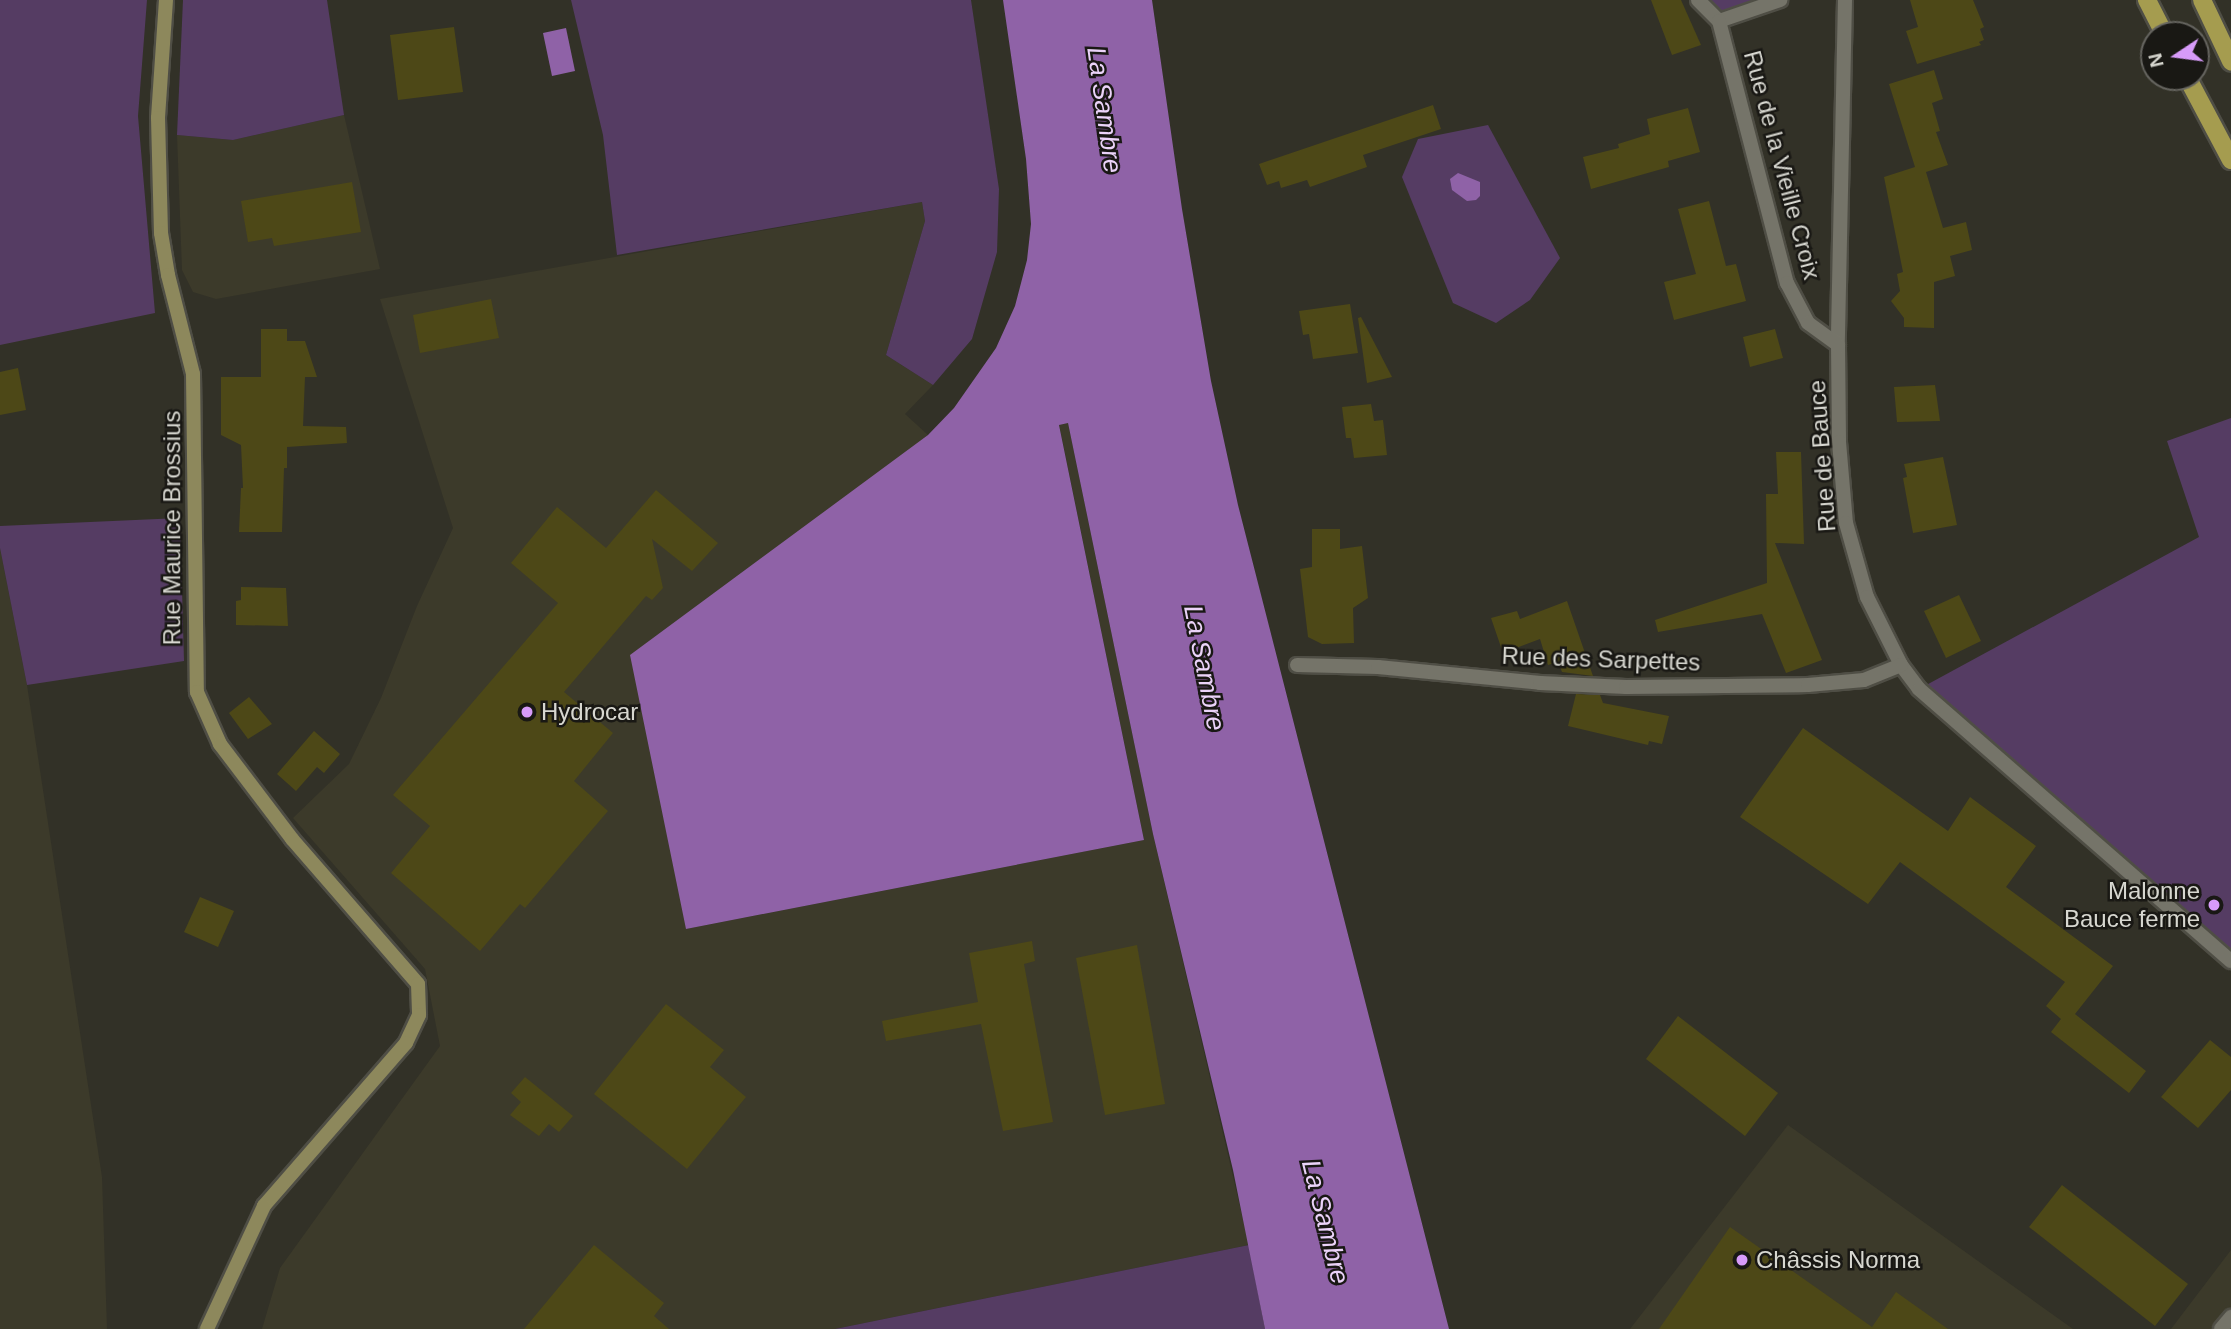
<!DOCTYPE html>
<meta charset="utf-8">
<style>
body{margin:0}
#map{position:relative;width:2231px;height:1329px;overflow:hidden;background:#323127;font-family:Arial,sans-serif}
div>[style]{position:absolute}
.built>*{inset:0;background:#3c3a2a}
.green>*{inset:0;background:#553c63}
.water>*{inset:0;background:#8f62a7}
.building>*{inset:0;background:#4d4817}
.roads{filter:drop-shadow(2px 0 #4f4e45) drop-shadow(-2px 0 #4f4e45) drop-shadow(0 2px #4f4e45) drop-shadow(0 -2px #4f4e45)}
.street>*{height:14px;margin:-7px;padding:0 7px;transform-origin:7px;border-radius:7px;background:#757469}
.secondary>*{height:14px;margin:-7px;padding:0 7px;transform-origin:7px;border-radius:7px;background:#8d885c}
.primary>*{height:18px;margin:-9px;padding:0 9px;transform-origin:9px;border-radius:9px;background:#a59c4f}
.dots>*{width:19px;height:19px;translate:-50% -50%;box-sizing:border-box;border:4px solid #191814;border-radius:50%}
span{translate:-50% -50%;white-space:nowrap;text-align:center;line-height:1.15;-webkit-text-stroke:5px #191814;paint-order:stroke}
.street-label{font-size:24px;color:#d7d7d0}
.poi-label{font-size:24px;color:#d7d7d0}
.left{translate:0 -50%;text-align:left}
.right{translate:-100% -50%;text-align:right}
.water-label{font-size:26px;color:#ebd3f9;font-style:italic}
.north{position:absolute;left:2140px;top:21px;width:70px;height:70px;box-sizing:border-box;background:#191814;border:2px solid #65645f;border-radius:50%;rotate:257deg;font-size:19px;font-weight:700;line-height:28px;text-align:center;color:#d7d7d0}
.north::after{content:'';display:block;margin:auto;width:24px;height:32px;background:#d79bf9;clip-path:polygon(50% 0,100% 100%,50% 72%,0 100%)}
</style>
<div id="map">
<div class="built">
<div style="clip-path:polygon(344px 115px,380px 269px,216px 299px,193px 292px,182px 270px,177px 135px,233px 140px)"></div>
<div style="clip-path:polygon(922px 202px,925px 221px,886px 355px,933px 385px,905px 414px,928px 435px,888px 467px,686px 929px,1144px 840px,1059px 424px,1068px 423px,1153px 834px,1249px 1245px,835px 1329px,262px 1329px,280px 1268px,440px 1046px,425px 969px,293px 818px,349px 764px,381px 698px,417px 606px,453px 528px,380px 299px)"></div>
<div style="clip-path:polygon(0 548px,27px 685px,102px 1177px,107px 1329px,0 1329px)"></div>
<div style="clip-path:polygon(1788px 1125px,2073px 1329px,1630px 1329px)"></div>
<div style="clip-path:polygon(2231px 1250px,2231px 1329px,2171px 1329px)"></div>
</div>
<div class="green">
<div style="clip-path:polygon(0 0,147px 0,138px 116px,155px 313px,0 345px)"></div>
<div style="clip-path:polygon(183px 0,327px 0,344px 115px,233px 140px,177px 135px)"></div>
<div style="clip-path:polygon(571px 0,971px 0,999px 189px,997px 252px,972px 339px,933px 385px,886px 355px,925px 221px,922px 202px,617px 255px,603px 135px)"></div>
<div style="clip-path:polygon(1698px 0,1785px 0,1719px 21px)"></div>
<div style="clip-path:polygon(1488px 125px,1560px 258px,1530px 300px,1496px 323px,1453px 303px,1402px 177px,1418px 139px)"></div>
<div style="clip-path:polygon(2231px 418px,2231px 961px,1919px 689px,2199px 537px,2167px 441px)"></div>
<div style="clip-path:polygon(180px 518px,184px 661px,27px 685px,0 548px,0 526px)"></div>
<div style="clip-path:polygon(1249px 1245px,1265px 1329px,835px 1329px)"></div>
</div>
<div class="water">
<div style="clip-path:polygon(1003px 0,1152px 0,1182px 209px,1211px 381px,1238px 505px,1449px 1329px,1265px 1329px,1233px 1170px,1153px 834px,1068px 423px,1059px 425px,1144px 840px,686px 929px,630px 655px,928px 435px,954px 408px,996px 348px,1015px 306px,1027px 260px,1031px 224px,1026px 159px)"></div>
<div style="clip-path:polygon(566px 28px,575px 71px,552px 76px,543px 33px)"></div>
<div style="clip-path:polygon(1458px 173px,1480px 182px,1480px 196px,1476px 200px,1467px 201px,1452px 190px,1450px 179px)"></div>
</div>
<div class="building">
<div style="clip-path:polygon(1651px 0,1681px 0,1701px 45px,1672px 55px)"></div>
<div style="clip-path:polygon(1910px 0,1973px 0,1984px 27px,1980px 29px,1984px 40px,1979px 42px,1981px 45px,1917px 64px,1906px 31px,1918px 27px)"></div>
<div style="clip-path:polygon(454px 27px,463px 92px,398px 100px,390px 35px)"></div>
<div style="clip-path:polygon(1934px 70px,1943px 99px,1932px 103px,1940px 131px,1936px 132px,1948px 165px,1926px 172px,1943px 228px,1966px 222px,1972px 250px,1950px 256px,1955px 276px,1934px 282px,1934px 328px,1904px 327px,1904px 318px,1891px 301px,1900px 291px,1897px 274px,1903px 272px,1884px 177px,1915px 167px,1889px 84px)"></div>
<div style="clip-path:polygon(1433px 105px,1441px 129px,1363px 155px,1367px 167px,1310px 187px,1307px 180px,1281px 188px,1279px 181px,1267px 185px,1259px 164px)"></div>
<div style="clip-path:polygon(1688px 108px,1700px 152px,1668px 161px,1669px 167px,1591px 189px,1583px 157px,1619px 148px,1618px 144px,1650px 134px,1647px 119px)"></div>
<div style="clip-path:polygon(352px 182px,361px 232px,274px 246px,272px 238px,248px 242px,241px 201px)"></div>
<div style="clip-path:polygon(1709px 201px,1726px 266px,1736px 264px,1746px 301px,1674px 320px,1664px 282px,1696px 274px,1678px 209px)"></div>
<div style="clip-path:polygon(491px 299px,499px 338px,420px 353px,413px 315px)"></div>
<div style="clip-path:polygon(1350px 304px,1358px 353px,1313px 359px,1309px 334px,1303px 335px,1299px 311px)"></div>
<div style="clip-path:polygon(1361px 317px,1392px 377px,1367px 383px,1358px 318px)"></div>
<div style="clip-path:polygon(261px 329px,287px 329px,287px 341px,305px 341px,317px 377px,305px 377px,303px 426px,346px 427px,347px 443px,287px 447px,287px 468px,284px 468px,282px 532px,239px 532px,241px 488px,243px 488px,241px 445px,221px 435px,221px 377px,261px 377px)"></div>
<div style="clip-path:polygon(1775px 329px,1783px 358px,1750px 367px,1743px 337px)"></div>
<div style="clip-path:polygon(18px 368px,26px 410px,0 415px,0 372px)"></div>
<div style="clip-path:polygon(1935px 385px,1940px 421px,1897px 422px,1894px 387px)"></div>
<div style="clip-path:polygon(1371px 404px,1374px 421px,1383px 420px,1387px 455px,1354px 458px,1351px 438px,1346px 438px,1342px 407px)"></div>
<div style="clip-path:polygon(1776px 452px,1801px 452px,1804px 544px,1775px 543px,1822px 660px,1786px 673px,1762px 614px,1658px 632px,1655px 620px,1767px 583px,1766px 494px,1778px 494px)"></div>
<div style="clip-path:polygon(1943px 457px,1957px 525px,1913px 533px,1903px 478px,1907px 477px,1904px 464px)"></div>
<div style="clip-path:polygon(656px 490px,718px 543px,692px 571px,652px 539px,663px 588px,652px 600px,646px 596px,564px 692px,613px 733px,574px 781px,608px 811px,525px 908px,520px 904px,480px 951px,391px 873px,430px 826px,393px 795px,558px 603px,511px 563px,557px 507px,606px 548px)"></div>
<div style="clip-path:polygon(1312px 529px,1340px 529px,1340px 549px,1362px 546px,1368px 598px,1353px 608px,1354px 643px,1322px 644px,1308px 637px,1300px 569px,1312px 567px)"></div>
<div style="clip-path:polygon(241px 587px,286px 588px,288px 626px,236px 625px,236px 601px,241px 600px)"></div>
<div style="clip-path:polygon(1959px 595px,1981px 641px,1946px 658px,1924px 611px)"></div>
<div style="clip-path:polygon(1567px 601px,1593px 676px,1562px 672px,1558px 662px,1548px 665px,1540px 639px,1503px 653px,1491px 618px,1517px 611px,1520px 619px)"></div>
<div style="clip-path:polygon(1576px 694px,1600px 695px,1603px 703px,1669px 716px,1662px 744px,1649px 741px,1648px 745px,1568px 726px)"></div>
<div style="clip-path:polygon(249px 697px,272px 724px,248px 739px,229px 713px)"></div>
<div style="clip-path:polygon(1803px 728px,1948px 831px,1970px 797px,2036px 846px,2006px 887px,2113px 966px,2075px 1014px,2146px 1071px,2129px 1093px,2051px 1032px,2061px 1019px,2046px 1006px,2065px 982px,1900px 862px,1868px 904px,1740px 817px)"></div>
<div style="clip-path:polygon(314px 731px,340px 754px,324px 773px,317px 767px,296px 791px,277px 774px)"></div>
<div style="clip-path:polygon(200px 897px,234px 911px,218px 947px,184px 932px)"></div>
<div style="clip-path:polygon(1032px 941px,1035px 961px,1024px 964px,1053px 1122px,1003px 1131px,981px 1024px,886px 1041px,882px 1021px,978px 1002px,969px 953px)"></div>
<div style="clip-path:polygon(1137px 945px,1165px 1104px,1105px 1115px,1076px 958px)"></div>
<div style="clip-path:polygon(666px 1004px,724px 1050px,710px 1067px,746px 1097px,687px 1169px,594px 1094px)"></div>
<div style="clip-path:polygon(1678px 1016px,1778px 1093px,1745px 1136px,1646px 1059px)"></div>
<div style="clip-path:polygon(2210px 1040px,2231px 1057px,2231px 1090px,2198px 1128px,2161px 1097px)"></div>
<div style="clip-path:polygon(525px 1077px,573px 1116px,559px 1132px,549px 1124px,539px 1136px,510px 1115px,521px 1102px,511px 1093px)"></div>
<div style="clip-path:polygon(2062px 1185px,2188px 1284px,2155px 1326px,2029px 1227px)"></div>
<div style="clip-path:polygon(1730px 1227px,1872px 1327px,1896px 1292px,1948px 1329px,1659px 1329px)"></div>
<div style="clip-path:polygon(594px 1245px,664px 1303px,654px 1316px,669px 1329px,524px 1329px)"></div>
</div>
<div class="roads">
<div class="street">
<div style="left:1698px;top:0;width:30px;rotate:45deg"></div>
<div style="left:1719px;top:21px;width:65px;rotate:-19deg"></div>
<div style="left:1845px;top:0;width:345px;rotate:91.2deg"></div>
<div style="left:1838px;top:345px;width:97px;rotate:89.4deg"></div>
<div style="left:1839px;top:442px;width:81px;rotate:85.1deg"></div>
<div style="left:1846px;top:523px;width:77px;rotate:74.2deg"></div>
<div style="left:1867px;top:597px;width:76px;rotate:63.4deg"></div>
<div style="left:1901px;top:665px;width:30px;rotate:53deg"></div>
<div style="left:1919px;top:689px;width:414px;rotate:41.1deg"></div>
<div style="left:1719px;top:21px;width:271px;rotate:75.5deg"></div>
<div style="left:1787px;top:283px;width:45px;rotate:62.3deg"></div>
<div style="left:1808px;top:323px;width:37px;rotate:36deg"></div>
<div style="left:1297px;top:665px;width:81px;rotate:1.4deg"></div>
<div style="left:1378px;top:667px;width:163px;rotate:5.6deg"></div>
<div style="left:1540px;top:683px;width:86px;rotate:2.7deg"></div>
<div style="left:1626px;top:687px;width:182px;rotate:-0.6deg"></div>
<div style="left:1808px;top:685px;width:56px;rotate:-5.1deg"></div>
<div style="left:1864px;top:680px;width:40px;rotate:-22deg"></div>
<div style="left:2221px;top:1329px;width:16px;rotate:-50deg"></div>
</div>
<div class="secondary">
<div style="left:166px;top:0;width:118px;rotate:93.9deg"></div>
<div style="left:158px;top:118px;width:115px;rotate:88.5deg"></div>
<div style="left:161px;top:233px;width:43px;rotate:80.5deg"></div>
<div style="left:168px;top:275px;width:102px;rotate:75.8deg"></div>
<div style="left:193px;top:374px;width:318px;rotate:89.3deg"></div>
<div style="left:197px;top:692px;width:57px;rotate:66.1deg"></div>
<div style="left:220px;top:744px;width:119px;rotate:52.8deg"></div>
<div style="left:292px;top:839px;width:192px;rotate:49deg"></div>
<div style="left:418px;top:984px;width:31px;rotate:88deg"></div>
<div style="left:419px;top:1015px;width:31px;rotate:115deg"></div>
<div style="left:406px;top:1043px;width:216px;rotate:131.1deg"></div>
<div style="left:264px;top:1206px;width:136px;rotate:114.9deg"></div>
</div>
<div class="primary">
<div style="left:2147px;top:0;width:39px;rotate:63deg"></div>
<div style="left:2202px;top:0;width:68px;rotate:64.6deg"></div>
<div style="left:2187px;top:77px;width:94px;rotate:62.1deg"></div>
</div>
</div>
<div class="dots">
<div style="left:527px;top:712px;background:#d79bf9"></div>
<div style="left:2214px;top:905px;background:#d79bf9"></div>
<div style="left:1742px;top:1260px;background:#d79bf9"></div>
</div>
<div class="street-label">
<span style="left:1782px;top:165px;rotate:75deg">Rue de la Vieille Croix</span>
<span style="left:1822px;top:456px;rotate:-94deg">Rue de Bauce</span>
<span style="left:172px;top:528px;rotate:-90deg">Rue Maurice Brossius</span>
<span style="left:1601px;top:659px;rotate:2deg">Rue des Sarpettes</span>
</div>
<div class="poi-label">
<span class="left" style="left:541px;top:712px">Hydrocar</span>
<span class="right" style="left:2200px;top:905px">Malonne<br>Bauce ferme</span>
<span class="left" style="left:1756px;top:1260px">Châssis Norma</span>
</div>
<div class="water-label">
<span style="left:1104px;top:110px;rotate:82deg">La Sambre</span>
<span style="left:1204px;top:668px;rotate:79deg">La Sambre</span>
<span style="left:1325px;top:1222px;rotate:76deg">La Sambre</span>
</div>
<div class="north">N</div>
</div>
